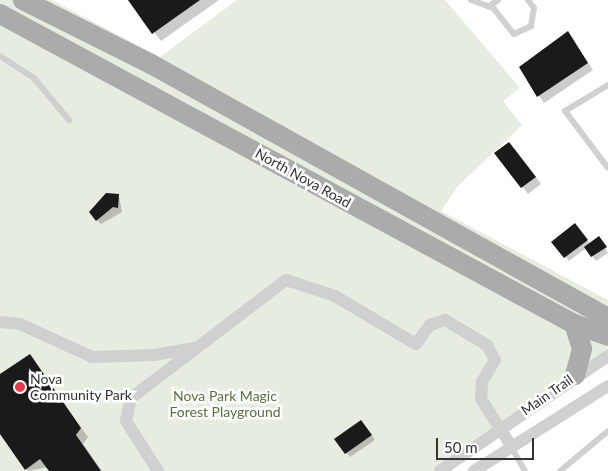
<!DOCTYPE html>
<style>
body{margin:0}
#map{position:relative;width:608px;height:471px;overflow:hidden;background:#fff;font-family:Lato,sans-serif}
div>[style]{position:absolute}
.green>*{inset:0;background:#e6ecdf}
.shadow>*{inset:0;background:#0003}
.building>*{inset:0;background:#1a1a1a}
.lane>*{height:6px;margin:-3px;padding:0 3px;transform-origin:3px;border-radius:3px;background:#d0d0d0}
.street>*{height:12px;margin:-6px;padding:0 6px;transform-origin:6px;border-radius:6px;background:#d0d0d0}
.primary>*{height:20px;margin:-10px;padding:0 10px;transform-origin:10px;border-radius:10px;background:#ababab}
.dots>*{width:14px;height:14px;translate:-50% -50%;box-sizing:border-box;border:2px solid #fff;border-radius:50%}
span{translate:-50% -50%;white-space:nowrap;text-align:center;line-height:1.15;-webkit-text-stroke:5px #fff;paint-order:stroke}
.street-label{font-size:14px;color:#333}
.poi-label{font-size:14px;color:#333}
.left{translate:0 -50%;text-align:left}
.park-label{font-size:14px;color:#56703f}
.scale{position:absolute;left:436px;top:438px;width:98px;height:22px;box-sizing:border-box;border:2px solid #333;border-top:0;padding-left:6px;font-size:15px;line-height:18px;white-space:nowrap;color:#333;-webkit-text-stroke:4px #fff;paint-order:stroke}
</style>
<div id="map">
<div class="green">
<div style="clip-path:polygon(0 0,52px 0,160px 57px,237px 0,445px 0,520px 88px,503px 101px,522px 125px,458px 186px,441px 211px,608px 300px,608px 356px,440px 471px,0 471px)"></div>
</div>
<div class="shadow">
<div style="clip-path:polygon(129px 0,219px 0,161px 41px)"></div>
<div style="clip-path:polygon(568px 33px,593px 70px,544px 103px,520px 68px)"></div>
<div style="clip-path:polygon(515px 149px,541px 184px,528px 194px,496px 153px)"></div>
<div style="clip-path:polygon(119px 196px,122px 212px,101px 224px,97px 220px)"></div>
<div style="clip-path:polygon(578px 229px,590px 244px,599px 237px,608px 253px,596px 261px,586px 248px,569px 261px,553px 242px)"></div>
<div style="clip-path:polygon(29px 356px,88px 437px,83px 444px,102px 471px,48px 467px,28px 471px,0 432px,0 376px)"></div>
<div style="clip-path:polygon(361px 421px,375px 440px,350px 457px,336px 439px)"></div>
</div>
<div class="building">
<div style="clip-path:polygon(128px 0,200px 0,152px 34px)"></div>
<div style="clip-path:polygon(568px 31px,588px 63px,537px 97px,519px 67px)"></div>
<div style="clip-path:polygon(509px 142px,536px 177px,521px 188px,494px 153px)"></div>
<div style="clip-path:polygon(106px 193px,119px 194px,118px 208px,113px 207px,96px 221px,89px 212px)"></div>
<div style="clip-path:polygon(575px 223px,588px 240px,564px 258px,551px 242px)"></div>
<div style="clip-path:polygon(599px 236px,607px 247px,591px 257px,584px 247px)"></div>
<div style="clip-path:polygon(30px 354px,81px 428px,76px 435px,101px 471px,49px 471px,40px 459px,25px 470px,0 434px,0 374px)"></div>
<div style="clip-path:polygon(361px 420px,372px 435px,345px 454px,334px 439px)"></div>
</div>
<div class="lane">
<div style="left:471px;top:0;width:23px;rotate:20deg"></div>
<div style="left:498px;top:0;width:9px;rotate:144deg"></div>
<div style="left:491px;top:5px;width:37px;rotate:52deg"></div>
<div style="left:514px;top:34px;width:19px;rotate:-25deg"></div>
<div style="left:531px;top:26px;width:18px;rotate:-81deg"></div>
<div style="left:534px;top:8px;width:10px;rotate:-127deg"></div>
<div style="left:0;top:56px;width:40px;rotate:32.9deg"></div>
<div style="left:34px;top:78px;width:55px;rotate:50.2deg"></div>
<div style="left:608px;top:85px;width:50px;rotate:148.8deg"></div>
<div style="left:565px;top:111px;width:71px;rotate:53deg"></div>
<div style="left:510px;top:445px;width:30px;rotate:60deg"></div>
<div style="left:560px;top:471px;width:62px;rotate:-39.8deg"></div>
</div>
<div class="street">
<div style="left:0;top:322px;width:20px;rotate:6deg"></div>
<div style="left:20px;top:324px;width:79px;rotate:24.6deg"></div>
<div style="left:92px;top:357px;width:62px;rotate:-1.8deg"></div>
<div style="left:154px;top:355px;width:41px;rotate:-9.9deg"></div>
<div style="left:158px;top:471px;width:59px;rotate:-122.6deg"></div>
<div style="left:126px;top:421px;width:24px;rotate:-78deg"></div>
<div style="left:131px;top:398px;width:195px;rotate:-37.3deg"></div>
<div style="left:286px;top:280px;width:52px;rotate:18.1deg"></div>
<div style="left:335px;top:296px;width:94px;rotate:30.7deg"></div>
<div style="left:416px;top:344px;width:24px;rotate:-54deg"></div>
<div style="left:430px;top:325px;width:16px;rotate:-18deg"></div>
<div style="left:445px;top:320px;width:49px;rotate:30.8deg"></div>
<div style="left:487px;top:345px;width:17px;rotate:62deg"></div>
<div style="left:495px;top:360px;width:26px;rotate:121deg"></div>
<div style="left:482px;top:382px;width:17px;rotate:93deg"></div>
<div style="left:481px;top:399px;width:54px;rotate:57.2deg"></div>
<div style="left:440px;top:471px;width:204px;rotate:-34.4deg"></div>
<div style="left:474px;top:471px;width:159px;rotate:-32.4deg"></div>
</div>
<div class="primary">
<div style="left:23px;top:0;width:143px;rotate:26.6deg"></div>
<div style="left:151px;top:64px;width:523px;rotate:29.07deg"></div>
<div style="left:0;top:14px;width:652px;rotate:28.37deg"></div>
<div style="left:574px;top:324px;width:36px;rotate:19deg"></div>
<div style="left:574px;top:324px;width:26px;rotate:72deg"></div>
<div style="left:582px;top:349px;width:27px;rotate:105deg"></div>
</div>
<div class="dots">
<div style="left:20px;top:387px;background:#e63946"></div>
</div>
<div class="street-label">
<span style="left:303px;top:178px;rotate:29deg">North Nova Road</span>
<span style="left:547px;top:395px;rotate:-35deg">Main Trail</span>
</div>
<div class="poi-label">
<span class="left" style="left:30px;top:387px">Nova<br>Community Park</span>
</div>
<div class="park-label">
<span style="left:225px;top:404px">Nova Park Magic<br>Forest Playground</span>
</div>
<div class="scale">50 m</div>
</div>
